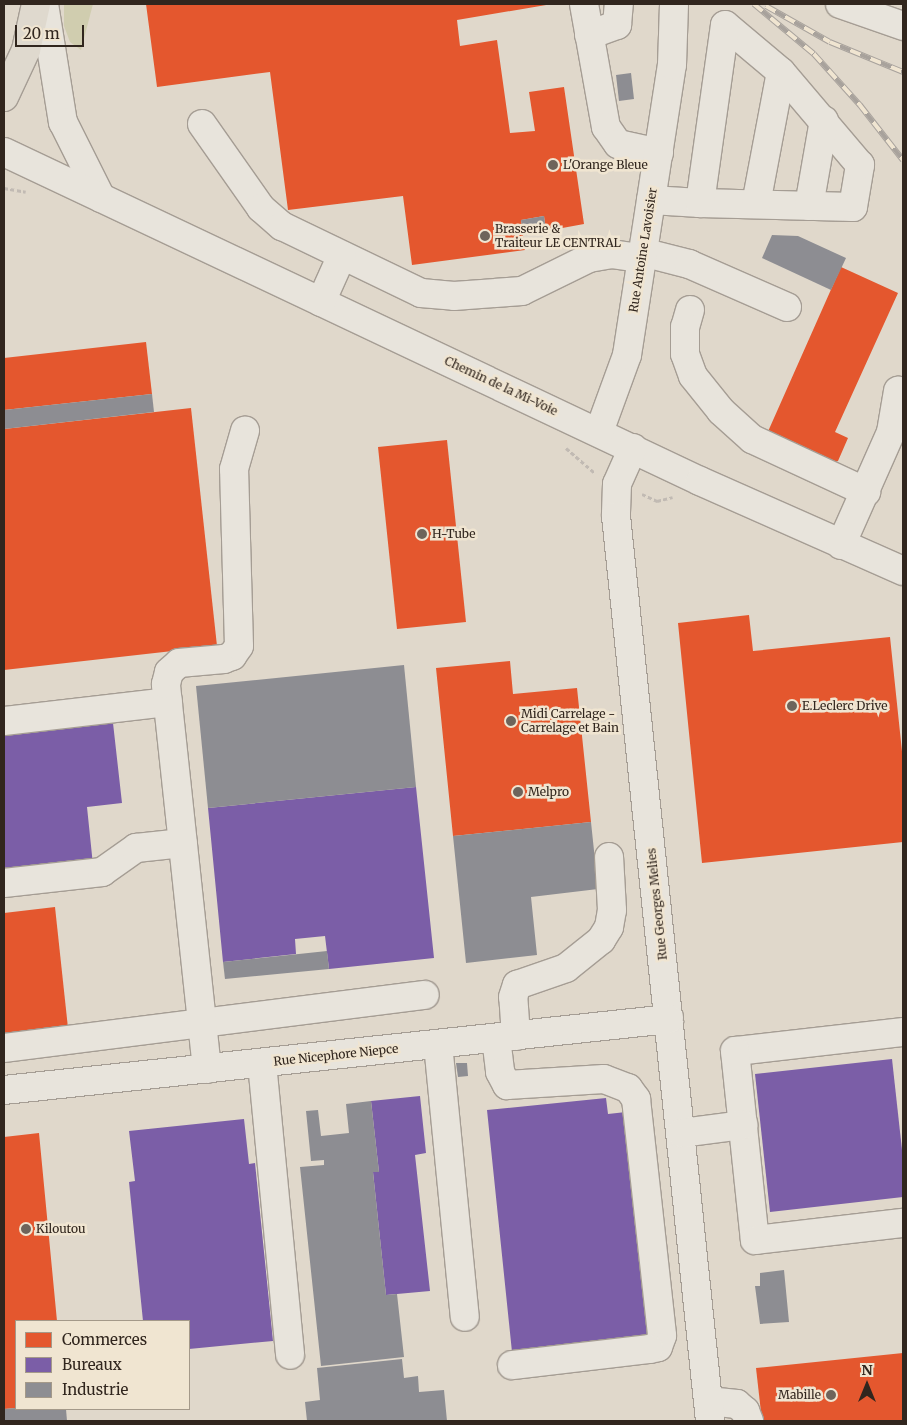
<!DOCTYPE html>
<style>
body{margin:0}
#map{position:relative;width:907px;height:1425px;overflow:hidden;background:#e0d8cb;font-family:Merriweather,serif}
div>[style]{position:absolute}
.green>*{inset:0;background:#d0cdaf}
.shops>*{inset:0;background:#e4572e}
.offices>*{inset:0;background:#7b5ea7}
.industry>*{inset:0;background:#8d8d92}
.path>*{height:3px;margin-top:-1.5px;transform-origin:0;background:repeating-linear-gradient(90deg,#c1bab3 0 4px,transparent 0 6.5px)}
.roads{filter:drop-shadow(1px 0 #a59d94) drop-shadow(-1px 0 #a59d94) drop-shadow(0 1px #a59d94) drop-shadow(0 -1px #a59d94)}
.minor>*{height:28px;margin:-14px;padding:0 14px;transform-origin:14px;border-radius:14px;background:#e8e4dc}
.major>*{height:28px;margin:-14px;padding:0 14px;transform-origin:14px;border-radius:14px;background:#dfd9ce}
.rail>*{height:5.5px;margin-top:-2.75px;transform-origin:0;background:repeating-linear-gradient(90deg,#f0e5d1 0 11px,#a8a29c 0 22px);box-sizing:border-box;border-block:1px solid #a8a29c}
.dots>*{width:14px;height:14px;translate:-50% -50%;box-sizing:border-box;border:2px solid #f0e5d1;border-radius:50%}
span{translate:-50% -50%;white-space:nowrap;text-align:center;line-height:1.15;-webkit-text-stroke:5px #f0e5d1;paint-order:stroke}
.poi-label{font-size:12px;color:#31261e}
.left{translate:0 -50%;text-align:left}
.right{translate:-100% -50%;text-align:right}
.street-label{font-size:12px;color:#31261e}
.frame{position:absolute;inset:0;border:5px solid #31261e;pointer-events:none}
.legend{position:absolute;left:15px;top:1320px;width:175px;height:90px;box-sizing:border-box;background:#f0e5d1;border:1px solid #a49989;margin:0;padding:6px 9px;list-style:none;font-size:15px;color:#31261e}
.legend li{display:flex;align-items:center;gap:10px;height:25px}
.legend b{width:25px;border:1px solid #a49989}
.north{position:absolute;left:842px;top:1360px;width:50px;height:50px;-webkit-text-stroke:4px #f0e5d1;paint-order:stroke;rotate:0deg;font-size:14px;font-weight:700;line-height:20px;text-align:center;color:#31261e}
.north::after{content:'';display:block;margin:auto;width:18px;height:22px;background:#31261e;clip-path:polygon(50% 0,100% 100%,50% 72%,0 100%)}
.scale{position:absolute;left:15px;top:25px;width:69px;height:22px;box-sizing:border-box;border:2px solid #31261e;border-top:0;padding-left:6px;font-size:15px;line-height:18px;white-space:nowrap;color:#31261e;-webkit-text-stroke:4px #f0e5d1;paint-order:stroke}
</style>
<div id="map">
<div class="green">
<div style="clip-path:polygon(64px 4px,93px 4px,81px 50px,70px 42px,64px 26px)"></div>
</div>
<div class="shops">
<div style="clip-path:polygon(146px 4px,552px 4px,457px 20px,460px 46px,497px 40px,510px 133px,535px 131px,529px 92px,564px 87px,584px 224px,546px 231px,544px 216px,521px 220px,525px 250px,412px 265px,403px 196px,288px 210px,270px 72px,157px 87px)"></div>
<div style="clip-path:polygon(841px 267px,898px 293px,835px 432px,848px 438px,838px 461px,829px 464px,766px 436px)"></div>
<div style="clip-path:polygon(146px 342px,152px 394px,4px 410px,4px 358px)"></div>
<div style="clip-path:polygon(191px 408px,217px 646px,4px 670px,4px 429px)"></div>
<div style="clip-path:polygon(447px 440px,466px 622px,397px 629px,378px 447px)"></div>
<div style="clip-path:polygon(749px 615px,753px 651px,890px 637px,903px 761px,903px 842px,702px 863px,678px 623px)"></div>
<div style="clip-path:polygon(510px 661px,513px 694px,577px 688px,591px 822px,453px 836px,436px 668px)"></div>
<div style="clip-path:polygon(55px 907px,68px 1028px,4px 1035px,4px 913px)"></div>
<div style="clip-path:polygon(39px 1133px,57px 1321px,16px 1321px,16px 1408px,4px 1409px,4px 1137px)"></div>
<div style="clip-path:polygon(903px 1353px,903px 1421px,762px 1421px,756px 1368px)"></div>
</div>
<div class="offices">
<div style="clip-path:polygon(113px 723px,122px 803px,87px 807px,93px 865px,4px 875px,4px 735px)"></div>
<div style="clip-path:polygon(416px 787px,434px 958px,329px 969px,325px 936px,295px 939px,296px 954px,223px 962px,208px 808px)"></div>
<div style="clip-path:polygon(892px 1059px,903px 1159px,903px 1197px,770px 1212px,755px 1074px)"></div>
<div style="clip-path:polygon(420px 1096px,426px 1153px,415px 1155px,430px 1291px,386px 1295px,373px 1172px,379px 1172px,371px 1101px)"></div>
<div style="clip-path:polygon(606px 1098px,608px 1114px,626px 1112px,648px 1336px,512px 1352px,487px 1110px)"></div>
<div style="clip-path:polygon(244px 1119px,249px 1164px,255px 1163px,273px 1341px,189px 1349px,189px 1321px,143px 1321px,129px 1182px,135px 1181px,129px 1131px)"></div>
</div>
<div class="industry">
<div style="clip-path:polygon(631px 73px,634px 99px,619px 101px,616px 75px)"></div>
<div style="clip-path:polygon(544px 216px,546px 231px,523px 235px,521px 220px)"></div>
<div style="clip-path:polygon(772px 235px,798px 236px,846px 258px,831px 290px,762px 258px)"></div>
<div style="clip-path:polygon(152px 394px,154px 412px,4px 429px,4px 410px)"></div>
<div style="clip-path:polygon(404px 665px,416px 787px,208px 808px,196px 686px)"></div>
<div style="clip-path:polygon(591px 822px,598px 889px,531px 897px,537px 955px,466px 963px,453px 836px)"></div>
<div style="clip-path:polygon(327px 951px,329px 969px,225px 979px,223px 962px)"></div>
<div style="clip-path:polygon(456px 1063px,467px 1063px,468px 1076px,458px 1077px)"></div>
<div style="clip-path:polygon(371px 1101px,379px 1172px,373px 1172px,386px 1295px,397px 1294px,404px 1357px,321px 1366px,300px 1167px,324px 1165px,324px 1160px,311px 1161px,306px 1111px,318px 1110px,321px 1136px,349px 1133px,346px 1104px)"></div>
<div style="clip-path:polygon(784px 1270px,789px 1322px,760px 1324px,755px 1286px,760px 1286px,760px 1273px)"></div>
<div style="clip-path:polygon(402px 1359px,404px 1378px,418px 1376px,419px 1392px,444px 1390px,447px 1421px,307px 1421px,305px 1402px,320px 1400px,317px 1368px)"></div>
<div style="clip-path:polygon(16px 1408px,66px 1409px,67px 1421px,4px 1421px,4px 1409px)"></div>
</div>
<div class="path">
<div style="left:4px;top:188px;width:22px;rotate:10deg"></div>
<div style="left:566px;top:448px;width:38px;rotate:41deg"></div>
<div style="left:642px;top:494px;width:17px;rotate:25deg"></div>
<div style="left:657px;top:501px;width:16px;rotate:-14deg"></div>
</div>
<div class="roads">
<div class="minor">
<div style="left:44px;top:4px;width:120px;rotate:80.9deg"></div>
<div style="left:63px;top:122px;width:85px;rotate:63.4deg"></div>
<div style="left:584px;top:4px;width:125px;rotate:79.9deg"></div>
<div style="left:606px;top:127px;width:21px;rotate:55deg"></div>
<div style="left:618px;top:144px;width:42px;rotate:12.4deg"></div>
<div style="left:840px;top:4px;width:67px;rotate:19.2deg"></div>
<div style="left:589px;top:35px;width:30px;rotate:-20deg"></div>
<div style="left:617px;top:25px;width:21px;rotate:-85deg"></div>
<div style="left:202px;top:124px;width:103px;rotate:54.9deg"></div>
<div style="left:261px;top:208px;width:28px;rotate:41deg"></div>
<div style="left:282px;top:226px;width:154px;rotate:25.7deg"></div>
<div style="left:421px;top:293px;width:33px;rotate:5deg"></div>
<div style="left:454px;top:296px;width:68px;rotate:-4.2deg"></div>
<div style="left:522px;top:291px;width:75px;rotate:-26.2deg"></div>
<div style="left:589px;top:258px;width:22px;rotate:-10deg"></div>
<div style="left:611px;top:254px;width:30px;rotate:8deg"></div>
<div style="left:4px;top:152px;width:770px;rotate:25.3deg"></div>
<div style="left:700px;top:481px;width:222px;rotate:23.9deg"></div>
<div style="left:651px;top:200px;width:49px;rotate:3.5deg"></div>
<div style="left:700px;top:203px;width:153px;rotate:1.5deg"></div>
<div style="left:853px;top:207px;width:43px;rotate:-80.5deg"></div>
<div style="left:860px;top:165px;width:122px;rotate:-130.3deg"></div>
<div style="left:781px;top:72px;width:73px;rotate:-140deg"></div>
<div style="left:725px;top:25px;width:180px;rotate:98deg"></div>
<div style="left:756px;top:204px;width:134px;rotate:-79.3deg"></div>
<div style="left:809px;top:206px;width:87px;rotate:-80.1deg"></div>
<div style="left:642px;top:252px;width:49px;rotate:14.3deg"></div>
<div style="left:689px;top:264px;width:107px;rotate:23.7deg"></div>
<div style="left:321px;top:302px;width:51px;rotate:-65.9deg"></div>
<div style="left:690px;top:310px;width:18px;rotate:106deg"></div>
<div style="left:685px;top:327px;width:27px;rotate:90deg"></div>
<div style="left:685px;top:354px;width:23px;rotate:70deg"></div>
<div style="left:693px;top:376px;width:45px;rotate:51.3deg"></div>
<div style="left:721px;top:411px;width:42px;rotate:42.1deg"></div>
<div style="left:752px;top:439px;width:126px;rotate:24.9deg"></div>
<div style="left:599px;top:432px;width:82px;rotate:-70deg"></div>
<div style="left:627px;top:355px;width:293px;rotate:-81.2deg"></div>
<div style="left:672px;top:65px;width:61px;rotate:-88.1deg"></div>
<div style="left:633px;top:448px;width:39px;rotate:114deg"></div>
<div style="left:617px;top:484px;width:32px;rotate:92deg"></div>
<div style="left:616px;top:516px;width:910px;rotate:84.07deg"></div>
<div style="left:841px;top:545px;width:124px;rotate:-66.1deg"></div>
<div style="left:891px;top:432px;width:42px;rotate:-80.3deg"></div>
<div style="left:4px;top:721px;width:165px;rotate:-6.6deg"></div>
<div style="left:4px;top:883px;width:99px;rotate:-6.4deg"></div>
<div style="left:102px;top:872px;width:42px;rotate:-35.2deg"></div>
<div style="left:136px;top:848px;width:47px;rotate:-6.1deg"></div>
<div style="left:903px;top:1032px;width:169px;rotate:173.5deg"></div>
<div style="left:735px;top:1051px;width:190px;rotate:84deg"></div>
<div style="left:755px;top:1240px;width:149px;rotate:-6.6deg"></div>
<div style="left:516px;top:1036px;width:39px;rotate:-94deg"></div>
<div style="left:513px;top:997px;width:13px;rotate:-72deg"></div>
<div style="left:517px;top:985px;width:52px;rotate:-19.1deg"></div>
<div style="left:566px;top:968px;width:45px;rotate:-38.7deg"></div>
<div style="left:601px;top:940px;width:15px;rotate:-58deg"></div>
<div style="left:609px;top:927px;width:17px;rotate:-80deg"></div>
<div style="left:612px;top:910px;width:53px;rotate:-93.2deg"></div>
<div style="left:496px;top:1038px;width:34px;rotate:83deg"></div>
<div style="left:500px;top:1072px;width:15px;rotate:62deg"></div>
<div style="left:507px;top:1085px;width:97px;rotate:-3.5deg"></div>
<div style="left:604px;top:1079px;width:26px;rotate:21deg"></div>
<div style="left:628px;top:1088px;width:14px;rotate:54deg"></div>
<div style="left:636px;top:1099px;width:238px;rotate:83.7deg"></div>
<div style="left:662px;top:1336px;width:12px;rotate:110deg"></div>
<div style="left:658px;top:1347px;width:9px;rotate:167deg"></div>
<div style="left:649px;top:1349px;width:138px;rotate:173.3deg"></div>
<div style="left:438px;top:1044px;width:274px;rotate:84.4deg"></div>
<div style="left:4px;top:1048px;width:424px;rotate:-7.2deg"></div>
<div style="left:262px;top:1063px;width:293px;rotate:84.5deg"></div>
<div style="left:207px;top:1069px;width:387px;rotate:-96.1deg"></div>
<div style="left:166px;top:684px;width:12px;rotate:-76deg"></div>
<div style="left:169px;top:672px;width:13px;rotate:-42deg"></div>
<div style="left:179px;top:663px;width:45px;rotate:-5.1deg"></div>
<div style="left:224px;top:659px;width:9px;rotate:-21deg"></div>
<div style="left:232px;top:656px;width:12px;rotate:-55deg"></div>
<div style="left:239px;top:646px;width:177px;rotate:-91.6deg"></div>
<div style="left:234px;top:469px;width:40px;rotate:-74deg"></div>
<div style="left:4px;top:1090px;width:669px;rotate:-6.09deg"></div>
<div style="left:681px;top:1133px;width:63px;rotate:-7.4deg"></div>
<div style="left:708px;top:1401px;width:29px;rotate:6deg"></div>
<div style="left:737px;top:1404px;width:11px;rotate:41deg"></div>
<div style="left:745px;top:1411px;width:11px;rotate:68deg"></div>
</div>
<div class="major">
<div style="left:4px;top:97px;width:52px;rotate:-64.9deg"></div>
<div style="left:26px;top:50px;width:47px;rotate:-77.7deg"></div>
</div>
</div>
<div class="rail">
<div style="left:754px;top:4px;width:78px;rotate:39.8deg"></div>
<div style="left:814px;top:54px;width:69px;rotate:48deg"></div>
<div style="left:860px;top:105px;width:70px;rotate:52deg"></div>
<div style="left:766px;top:6px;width:73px;rotate:29.4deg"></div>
<div style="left:830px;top:42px;width:79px;rotate:22.3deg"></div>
</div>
<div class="dots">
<div style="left:553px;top:165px;background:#6e645b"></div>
<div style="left:485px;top:236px;background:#6e645b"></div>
<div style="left:422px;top:534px;background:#6e645b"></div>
<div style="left:792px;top:706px;background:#6e645b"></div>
<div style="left:511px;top:721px;background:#6e645b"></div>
<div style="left:518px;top:792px;background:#6e645b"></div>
<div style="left:26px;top:1229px;background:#6e645b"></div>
<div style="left:831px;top:1395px;background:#6e645b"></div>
</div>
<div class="poi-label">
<span class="left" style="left:563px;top:165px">L'Orange Bleue</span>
<span class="left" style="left:495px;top:236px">Brasserie &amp;<br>Traiteur LE CENTRAL</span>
<span class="left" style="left:432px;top:534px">H-Tube</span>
<span class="left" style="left:802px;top:706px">E.Leclerc Drive</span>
<span class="left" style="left:521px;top:721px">Midi Carrelage -<br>Carrelage et Bain</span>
<span class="left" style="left:528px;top:792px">Melpro</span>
<span class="left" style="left:36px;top:1229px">Kiloutou</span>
<span class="right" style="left:821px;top:1395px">Mabille</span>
</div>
<div class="street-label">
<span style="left:643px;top:250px;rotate:-81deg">Rue Antoine Lavoisier</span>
<span style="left:501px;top:386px;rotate:25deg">Chemin de la Mi-Voie</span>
<span style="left:657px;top:904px;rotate:-96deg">Rue Georges Melies</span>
<span style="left:336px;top:1055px;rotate:-6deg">Rue Nicephore Niepce</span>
</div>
<div class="frame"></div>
<ul class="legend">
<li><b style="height:14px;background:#e4572e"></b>Commerces</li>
<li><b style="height:14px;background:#7b5ea7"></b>Bureaux</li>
<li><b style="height:14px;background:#8d8d92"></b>Industrie</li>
</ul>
<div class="north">N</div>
<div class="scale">20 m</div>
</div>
